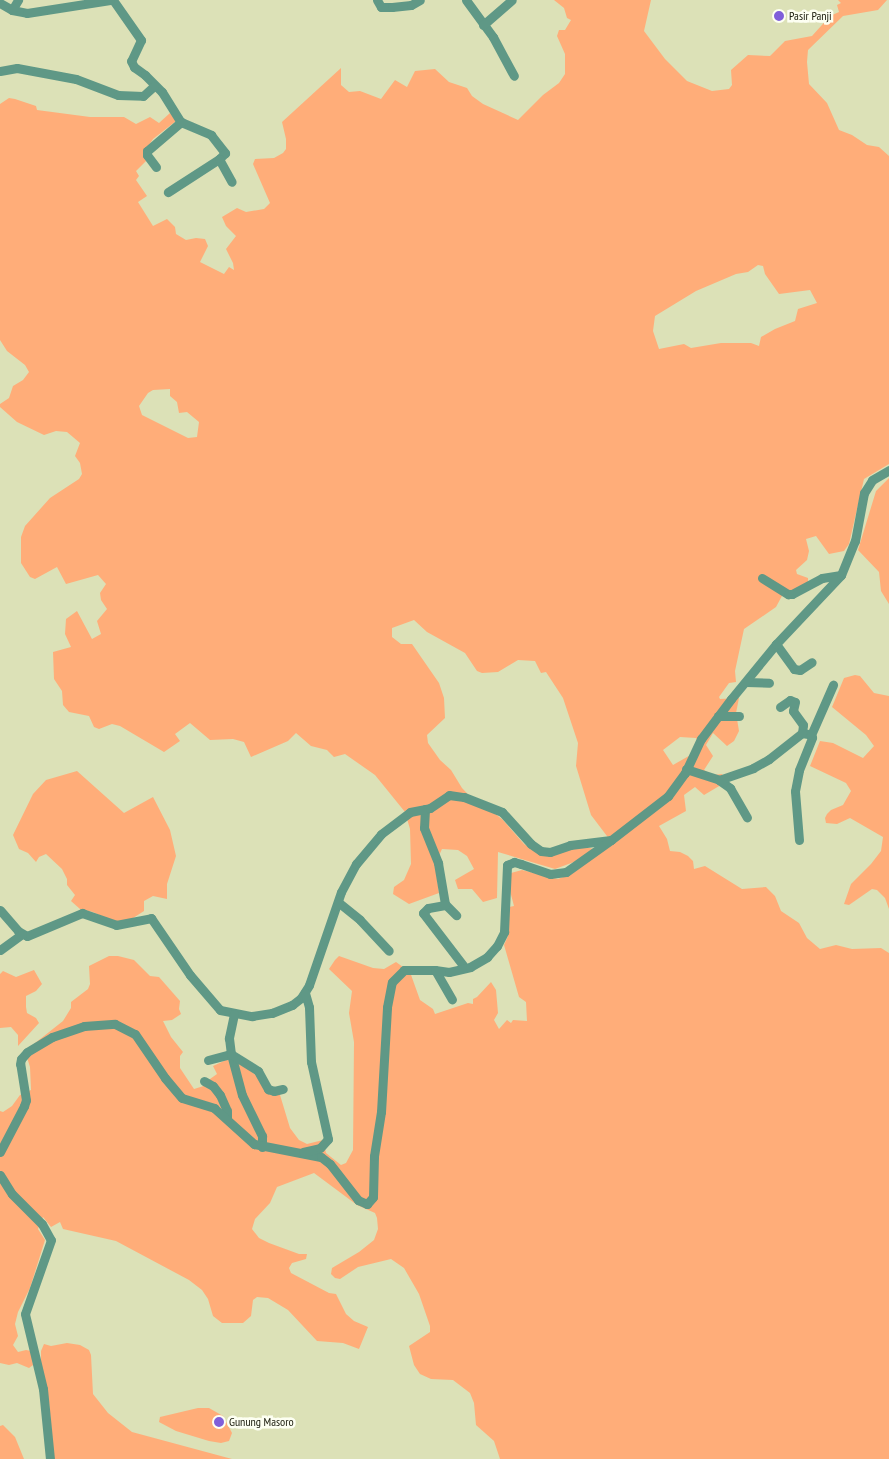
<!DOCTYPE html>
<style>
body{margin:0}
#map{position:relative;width:889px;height:1459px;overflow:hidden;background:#dce1b7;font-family:"PT Sans Narrow",sans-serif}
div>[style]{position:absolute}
.green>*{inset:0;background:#ffad79}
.minor>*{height:9px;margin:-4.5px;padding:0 4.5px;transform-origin:4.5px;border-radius:4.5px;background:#5f9886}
.dots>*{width:14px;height:14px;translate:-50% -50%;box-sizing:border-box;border:2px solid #fdfff2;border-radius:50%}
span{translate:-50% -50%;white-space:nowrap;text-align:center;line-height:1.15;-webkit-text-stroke:5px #fdfff2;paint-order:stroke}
.poi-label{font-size:12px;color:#18190a}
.left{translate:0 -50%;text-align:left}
</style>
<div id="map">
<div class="green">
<div style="clip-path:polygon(evenodd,554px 0,651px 0,644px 31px,665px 59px,687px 81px,712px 91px,729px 89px,732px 85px,731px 70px,748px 55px,770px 56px,785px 41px,812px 36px,830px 16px,839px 12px,837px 5px,841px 3px,838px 0,887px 0,878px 10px,843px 16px,808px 50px,807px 62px,809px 84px,827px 103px,839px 130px,852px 135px,867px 145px,879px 147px,889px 156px,889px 464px,864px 479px,849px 544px,844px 551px,829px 554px,816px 536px,806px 539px,809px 551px,807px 560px,796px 570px,797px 574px,808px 578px,808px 584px,783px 594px,776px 607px,744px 629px,735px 671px,736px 682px,729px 683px,719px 697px,720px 699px,739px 698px,736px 713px,739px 731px,734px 741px,727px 746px,713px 733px,706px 745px,713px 756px,704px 770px,713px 775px,722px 774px,726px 782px,704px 795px,695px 787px,684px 795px,686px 811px,659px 826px,667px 839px,670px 851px,680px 852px,688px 856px,693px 861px,694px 869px,705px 866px,742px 889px,766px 887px,775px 896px,781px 911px,799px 923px,807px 938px,820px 949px,836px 945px,852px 949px,881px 948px,889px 953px,889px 1459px,500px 1459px,494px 1441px,476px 1425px,474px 1403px,470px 1393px,453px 1380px,431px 1379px,420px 1374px,414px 1365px,409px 1346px,430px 1332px,430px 1326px,419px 1294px,404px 1268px,391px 1259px,358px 1267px,340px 1279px,335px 1278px,331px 1274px,332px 1268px,359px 1252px,374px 1240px,378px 1229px,377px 1218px,375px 1213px,357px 1205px,314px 1173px,277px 1187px,270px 1203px,255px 1219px,252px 1229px,259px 1238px,269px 1243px,299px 1254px,307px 1254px,306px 1259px,292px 1263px,289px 1268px,291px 1273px,329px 1293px,336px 1294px,346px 1314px,354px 1321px,368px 1327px,359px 1349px,343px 1343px,317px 1341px,288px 1310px,268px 1298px,257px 1297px,253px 1300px,251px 1316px,243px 1323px,222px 1323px,213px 1316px,208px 1299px,202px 1290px,189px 1280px,116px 1241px,63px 1229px,60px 1222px,51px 1227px,43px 1217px,38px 1229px,45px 1240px,30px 1288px,18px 1312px,15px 1324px,18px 1336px,13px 1345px,18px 1352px,26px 1350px,31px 1351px,33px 1365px,29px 1368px,17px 1363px,9px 1365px,0 1363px,0 1111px,3px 1112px,12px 1106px,20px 1095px,31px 1090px,30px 1067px,25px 1051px,63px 1021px,71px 1008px,71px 1002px,88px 989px,90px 984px,89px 966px,109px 956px,118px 956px,134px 960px,150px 976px,159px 977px,180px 1001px,179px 1009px,181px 1014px,172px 1020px,163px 1021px,171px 1037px,183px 1052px,180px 1056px,180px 1068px,194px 1089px,207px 1085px,210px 1079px,217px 1074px,213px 1066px,226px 1060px,239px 1061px,260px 1079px,268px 1094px,280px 1095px,290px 1128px,299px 1140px,307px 1144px,323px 1140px,326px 1153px,341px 1165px,346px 1163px,353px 1150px,354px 1042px,349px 1013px,352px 991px,329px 969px,335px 960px,339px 956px,373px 968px,384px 969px,396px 962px,410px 972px,420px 1000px,433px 1009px,435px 1014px,468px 1003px,473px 1004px,473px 999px,477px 997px,491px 982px,496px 990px,498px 1013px,494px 1020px,499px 1029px,507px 1020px,511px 1023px,513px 1020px,527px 1021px,526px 1002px,519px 997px,504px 945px,508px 936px,509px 907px,514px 906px,510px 891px,511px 873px,522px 870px,558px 879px,571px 874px,613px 844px,591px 815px,576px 766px,578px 743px,563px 698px,546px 672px,541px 673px,535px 661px,518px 660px,498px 672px,482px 673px,477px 671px,465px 653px,427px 632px,414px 620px,392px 628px,392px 637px,401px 644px,412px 644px,439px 683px,444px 698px,445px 718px,427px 735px,428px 743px,440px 760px,451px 770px,462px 788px,478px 805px,493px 812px,503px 820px,524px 844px,534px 851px,580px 846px,594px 849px,582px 859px,555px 869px,498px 852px,497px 898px,483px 902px,472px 889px,458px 889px,455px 880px,474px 869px,467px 856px,458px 850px,442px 849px,435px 864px,439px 893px,409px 904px,393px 894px,394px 887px,404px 880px,411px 864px,410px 829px,405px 812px,375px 775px,345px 754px,334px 757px,327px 750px,311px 746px,296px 733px,288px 741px,251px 757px,244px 742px,233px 739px,210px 740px,190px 723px,175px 734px,180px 741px,164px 752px,120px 726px,112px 724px,99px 729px,94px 727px,89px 716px,69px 712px,63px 705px,62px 691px,54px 679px,53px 652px,71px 647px,65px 634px,66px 619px,77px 611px,92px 639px,101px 634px,97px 621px,107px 609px,101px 600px,100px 593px,106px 584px,98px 575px,66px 584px,57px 567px,35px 579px,30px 577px,21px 563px,21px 537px,25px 526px,50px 498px,79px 479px,82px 474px,80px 463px,75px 456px,80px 443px,67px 432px,56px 431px,44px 435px,17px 422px,0 407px,0 404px,9px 398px,13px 386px,23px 380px,29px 372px,25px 365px,7px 351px,0 340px,0 104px,9px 98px,15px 99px,36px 106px,37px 110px,90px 117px,124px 117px,136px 124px,150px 117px,159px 123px,170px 113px,176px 121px,153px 139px,145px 151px,147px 160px,136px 171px,139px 176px,136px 180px,147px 196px,138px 202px,153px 226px,167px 219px,175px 227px,176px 234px,186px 240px,196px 238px,205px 239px,208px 246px,200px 262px,224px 274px,229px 267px,234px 270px,233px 263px,226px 249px,236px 236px,226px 226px,222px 217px,237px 208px,246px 212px,264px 209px,270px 203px,253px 164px,255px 159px,274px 158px,283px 153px,286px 149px,286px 139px,282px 122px,341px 68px,341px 85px,349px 92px,360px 91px,381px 99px,395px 80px,407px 87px,415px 71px,435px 69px,449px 82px,467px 88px,472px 96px,483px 104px,518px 120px,543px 95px,559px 83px,565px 74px,565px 54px,557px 36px,559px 30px,565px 30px,571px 20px,567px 18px,564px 8px,554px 0,758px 265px,763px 266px,765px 274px,779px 294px,810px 290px,817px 303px,798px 309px,795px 321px,775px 329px,761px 337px,759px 346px,751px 343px,721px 343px,691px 348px,684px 344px,659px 349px,653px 331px,655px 316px,696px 291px,736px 274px,748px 272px,758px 265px,554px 0,170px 389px,170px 396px,177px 402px,179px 413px,187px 412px,199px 422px,197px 437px,188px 438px,142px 415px,139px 406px,148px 393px,153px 390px,170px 389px,554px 0,680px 737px,696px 738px,701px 749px,673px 765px,663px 750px,680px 737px)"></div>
<div style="clip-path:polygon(889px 478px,889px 604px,881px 591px,879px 572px,858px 550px,876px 491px)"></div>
<div style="clip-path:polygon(855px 675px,860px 676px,874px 693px,889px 696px,889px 909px,885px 898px,877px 890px,872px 889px,849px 905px,844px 904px,851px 884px,871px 864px,881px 851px,883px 837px,850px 818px,837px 824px,826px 823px,825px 818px,827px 814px,831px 810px,843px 805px,851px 791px,846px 783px,810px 766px,820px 741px,833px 743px,863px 758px,874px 746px,866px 735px,832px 707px,844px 678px)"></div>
<div style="clip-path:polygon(77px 771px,124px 813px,153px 797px,170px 830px,176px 856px,167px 884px,167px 899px,153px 896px,144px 901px,144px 911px,130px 920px,116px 923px,93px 912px,80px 909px,71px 901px,75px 895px,67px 885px,67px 879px,62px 869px,46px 854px,39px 857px,36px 862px,28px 853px,19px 849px,13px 835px,33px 794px,46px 780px)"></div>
<div style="clip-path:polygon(34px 970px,42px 984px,36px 991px,26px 996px,26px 1007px,27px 1013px,36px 1018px,39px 1023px,18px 1046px,18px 1035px,11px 1027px,0 1028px,0 974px,3px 971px,16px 977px)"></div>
<div style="clip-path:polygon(67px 1343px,80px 1345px,89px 1350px,91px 1355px,93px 1394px,108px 1413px,132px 1432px,232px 1459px,54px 1459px,49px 1402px,41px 1363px,41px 1351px,44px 1344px,51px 1346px)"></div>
<div style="clip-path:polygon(198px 1408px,209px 1408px,223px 1416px,232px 1433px,229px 1441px,221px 1443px,209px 1441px,176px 1431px,159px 1422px,160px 1417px)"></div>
<div style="clip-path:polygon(3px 1425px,15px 1437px,24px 1459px,0 1459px,0 1426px)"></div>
</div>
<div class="minor">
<div style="left:113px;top:0;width:49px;rotate:55deg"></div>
<div style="left:141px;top:40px;width:23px;rotate:115deg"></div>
<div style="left:131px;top:61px;width:7px;rotate:63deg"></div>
<div style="left:134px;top:67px;width:14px;rotate:36deg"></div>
<div style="left:145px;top:75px;width:24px;rotate:45deg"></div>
<div style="left:162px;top:92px;width:36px;rotate:58deg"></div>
<div style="left:181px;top:122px;width:33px;rotate:23deg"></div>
<div style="left:211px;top:135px;width:23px;rotate:52deg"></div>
<div style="left:225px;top:153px;width:8px;rotate:135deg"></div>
<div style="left:219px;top:159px;width:61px;rotate:147.1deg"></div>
<div style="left:377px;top:0;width:8px;rotate:60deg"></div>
<div style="left:381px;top:7px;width:11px"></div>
<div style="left:392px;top:7px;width:19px;rotate:-6deg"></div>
<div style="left:411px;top:5px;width:10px;rotate:-29deg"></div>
<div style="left:466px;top:0;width:46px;rotate:53.9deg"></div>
<div style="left:493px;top:37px;width:44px;rotate:61.7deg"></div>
<div style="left:0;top:3px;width:14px;rotate:30deg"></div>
<div style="left:12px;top:10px;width:15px;rotate:11deg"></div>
<div style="left:27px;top:13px;width:84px;rotate:-8.9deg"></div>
<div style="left:12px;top:10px;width:12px;rotate:-59deg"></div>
<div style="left:483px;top:25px;width:38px;rotate:-41deg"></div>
<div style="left:0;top:71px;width:17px;rotate:-10deg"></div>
<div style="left:17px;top:68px;width:60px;rotate:10.6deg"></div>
<div style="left:76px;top:79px;width:45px;rotate:20.9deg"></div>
<div style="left:118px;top:95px;width:25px;rotate:2deg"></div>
<div style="left:143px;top:96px;width:15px;rotate:-42deg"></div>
<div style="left:219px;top:159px;width:26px;rotate:61deg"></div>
<div style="left:156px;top:167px;width:15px;rotate:-127deg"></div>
<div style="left:147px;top:155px;width:4px;rotate:-90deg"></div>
<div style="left:147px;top:151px;width:45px;rotate:-40.5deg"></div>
<div style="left:762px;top:578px;width:31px;rotate:32deg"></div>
<div style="left:788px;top:594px;width:4px"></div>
<div style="left:792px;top:594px;width:34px;rotate:-28deg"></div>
<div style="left:822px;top:578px;width:19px;rotate:-9deg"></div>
<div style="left:776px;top:644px;width:31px;rotate:54deg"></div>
<div style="left:794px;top:669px;width:6px;rotate:9deg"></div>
<div style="left:800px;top:670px;width:14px;rotate:-34deg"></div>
<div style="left:746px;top:682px;width:23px;rotate:2deg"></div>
<div style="left:780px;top:707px;width:12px;rotate:-35deg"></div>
<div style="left:790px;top:700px;width:5px;rotate:22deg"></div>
<div style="left:795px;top:702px;width:9px;rotate:103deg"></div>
<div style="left:793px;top:711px;width:17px;rotate:54deg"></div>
<div style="left:803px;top:725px;width:8px;rotate:97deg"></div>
<div style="left:802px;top:733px;width:6px;rotate:9deg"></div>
<div style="left:718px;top:716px;width:21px"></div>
<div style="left:686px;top:769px;width:35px;rotate:18deg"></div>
<div style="left:719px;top:780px;width:14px;rotate:36deg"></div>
<div style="left:730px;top:788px;width:34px;rotate:60deg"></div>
<div style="left:719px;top:780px;width:36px;rotate:-19deg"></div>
<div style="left:753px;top:768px;width:18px;rotate:-29deg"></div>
<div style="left:769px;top:759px;width:42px;rotate:-38.2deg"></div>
<div style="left:425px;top:809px;width:19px;rotate:93deg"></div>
<div style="left:424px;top:828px;width:38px;rotate:68deg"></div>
<div style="left:438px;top:863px;width:42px;rotate:80.3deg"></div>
<div style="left:445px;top:904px;width:16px;rotate:45deg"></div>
<div style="left:799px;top:840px;width:49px;rotate:-94.7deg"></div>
<div style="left:795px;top:791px;width:21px;rotate:-79deg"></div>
<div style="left:799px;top:770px;width:35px;rotate:-68deg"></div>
<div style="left:812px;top:737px;width:2px;rotate:-117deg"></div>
<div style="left:811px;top:735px;width:55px;rotate:-66.3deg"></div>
<div style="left:338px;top:902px;width:28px;rotate:39deg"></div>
<div style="left:360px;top:920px;width:42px;rotate:46.9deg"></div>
<div style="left:445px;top:905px;width:17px;rotate:170deg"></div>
<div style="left:428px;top:908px;width:7px;rotate:135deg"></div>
<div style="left:423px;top:913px;width:69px;rotate:52.6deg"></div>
<div style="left:0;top:910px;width:28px;rotate:49deg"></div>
<div style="left:18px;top:931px;width:10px;rotate:29deg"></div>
<div style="left:27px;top:936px;width:60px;rotate:-22.7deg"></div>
<div style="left:82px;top:913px;width:36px;rotate:19deg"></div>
<div style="left:116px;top:925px;width:36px;rotate:-11deg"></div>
<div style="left:151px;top:918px;width:69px;rotate:55.6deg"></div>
<div style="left:190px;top:975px;width:46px;rotate:49.4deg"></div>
<div style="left:220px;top:1010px;width:33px;rotate:11deg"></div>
<div style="left:252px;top:1016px;width:20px;rotate:-9deg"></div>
<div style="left:272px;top:1013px;width:22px;rotate:-22deg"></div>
<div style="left:292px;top:1005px;width:11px;rotate:-38deg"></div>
<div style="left:301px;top:998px;width:15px;rotate:-58deg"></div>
<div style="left:309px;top:985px;width:98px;rotate:-71deg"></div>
<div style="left:341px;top:892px;width:32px;rotate:-62deg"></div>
<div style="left:356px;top:864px;width:39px;rotate:-50deg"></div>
<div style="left:381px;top:834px;width:36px;rotate:-37deg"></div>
<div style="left:410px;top:812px;width:20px;rotate:-11deg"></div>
<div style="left:430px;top:808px;width:23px;rotate:-34deg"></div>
<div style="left:449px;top:795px;width:15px;rotate:8deg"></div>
<div style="left:464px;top:797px;width:41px;rotate:21.5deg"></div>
<div style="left:502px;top:812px;width:43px;rotate:47.8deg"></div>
<div style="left:531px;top:844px;width:12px;rotate:35deg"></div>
<div style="left:541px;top:851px;width:9px;rotate:6deg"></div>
<div style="left:550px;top:852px;width:21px;rotate:-19deg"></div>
<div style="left:570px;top:845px;width:41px;rotate:-7deg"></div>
<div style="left:611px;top:840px;width:72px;rotate:-37.7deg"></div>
<div style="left:668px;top:796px;width:29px;rotate:-54deg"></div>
<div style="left:685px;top:773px;width:38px;rotate:-65deg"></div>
<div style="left:701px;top:739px;width:50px;rotate:-53.1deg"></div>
<div style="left:731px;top:699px;width:71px;rotate:-50.7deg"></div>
<div style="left:776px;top:644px;width:95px;rotate:-46.7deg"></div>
<div style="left:841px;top:575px;width:37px;rotate:-68deg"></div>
<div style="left:855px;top:541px;width:49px;rotate:-79.4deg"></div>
<div style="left:864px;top:493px;width:15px;rotate:-58deg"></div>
<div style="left:872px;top:480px;width:20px;rotate:-30deg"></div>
<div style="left:0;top:950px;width:27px;rotate:-36deg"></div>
<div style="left:435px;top:970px;width:34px;rotate:60deg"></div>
<div style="left:234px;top:1014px;width:25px;rotate:102deg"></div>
<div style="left:229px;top:1038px;width:16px;rotate:83deg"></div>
<div style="left:231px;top:1054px;width:42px;rotate:75deg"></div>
<div style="left:242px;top:1095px;width:46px;rotate:64deg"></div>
<div style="left:262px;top:1136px;width:11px;rotate:90deg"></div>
<div style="left:208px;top:1060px;width:24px;rotate:-15deg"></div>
<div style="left:231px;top:1054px;width:32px;rotate:32deg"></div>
<div style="left:258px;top:1071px;width:21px;rotate:61deg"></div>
<div style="left:268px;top:1089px;width:6px;rotate:18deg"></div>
<div style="left:274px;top:1091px;width:9px;rotate:-13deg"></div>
<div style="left:204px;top:1081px;width:10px;rotate:29deg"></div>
<div style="left:213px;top:1086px;width:11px;rotate:52deg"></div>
<div style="left:220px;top:1095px;width:17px;rotate:66deg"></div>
<div style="left:227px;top:1111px;width:6px;rotate:90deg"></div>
<div style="left:0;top:1152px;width:52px;rotate:-62.4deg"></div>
<div style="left:24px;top:1106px;width:6px;rotate:-72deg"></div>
<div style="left:26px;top:1100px;width:36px;rotate:-99deg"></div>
<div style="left:20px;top:1064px;width:5px;rotate:-79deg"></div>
<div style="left:21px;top:1059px;width:9px;rotate:-49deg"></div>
<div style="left:27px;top:1052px;width:29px;rotate:-31deg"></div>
<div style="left:52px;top:1037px;width:34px;rotate:-19deg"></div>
<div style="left:84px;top:1026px;width:31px;rotate:-4deg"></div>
<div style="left:115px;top:1024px;width:22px;rotate:27deg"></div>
<div style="left:135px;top:1034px;width:53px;rotate:55.7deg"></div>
<div style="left:165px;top:1078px;width:26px;rotate:50deg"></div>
<div style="left:182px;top:1098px;width:34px;rotate:17deg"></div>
<div style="left:214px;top:1108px;width:54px;rotate:42deg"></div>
<div style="left:254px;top:1144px;width:68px;rotate:11deg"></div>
<div style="left:321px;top:1157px;width:11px;rotate:38deg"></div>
<div style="left:330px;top:1164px;width:46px;rotate:52.1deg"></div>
<div style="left:358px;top:1200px;width:10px;rotate:24deg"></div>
<div style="left:367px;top:1204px;width:9px;rotate:-49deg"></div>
<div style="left:373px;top:1197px;width:41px;rotate:-88.6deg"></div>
<div style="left:374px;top:1156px;width:45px;rotate:-81deg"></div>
<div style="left:381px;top:1112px;width:105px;rotate:-86.7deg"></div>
<div style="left:387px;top:1007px;width:25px;rotate:-79deg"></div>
<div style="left:392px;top:982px;width:17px;rotate:-45deg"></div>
<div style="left:404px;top:970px;width:31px"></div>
<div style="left:435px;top:970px;width:14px;rotate:8deg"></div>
<div style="left:449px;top:972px;width:22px;rotate:-13deg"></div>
<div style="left:470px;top:967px;width:20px;rotate:-30deg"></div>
<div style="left:487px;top:957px;width:15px;rotate:-48deg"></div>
<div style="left:497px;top:946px;width:16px;rotate:-63deg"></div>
<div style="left:504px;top:932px;width:67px;rotate:-87.4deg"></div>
<div style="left:507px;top:865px;width:8px;rotate:-23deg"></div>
<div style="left:514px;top:862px;width:7px;rotate:16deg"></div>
<div style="left:521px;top:864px;width:31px;rotate:19deg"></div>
<div style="left:550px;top:874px;width:16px;rotate:-7deg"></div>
<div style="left:566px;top:872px;width:55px;rotate:-35.4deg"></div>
<div style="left:303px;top:1152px;width:17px;rotate:-13deg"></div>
<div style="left:320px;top:1148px;width:12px;rotate:-48deg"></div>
<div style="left:328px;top:1139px;width:79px;rotate:-102.4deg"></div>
<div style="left:311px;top:1062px;width:55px;rotate:-92.1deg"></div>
<div style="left:309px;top:1007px;width:15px;rotate:-106deg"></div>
<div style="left:0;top:1175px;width:22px;rotate:58deg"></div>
<div style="left:12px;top:1194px;width:42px;rotate:45deg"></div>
<div style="left:42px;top:1224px;width:18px;rotate:61deg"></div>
<div style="left:51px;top:1240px;width:78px;rotate:109.4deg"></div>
<div style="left:25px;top:1314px;width:77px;rotate:76.5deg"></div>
<div style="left:43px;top:1389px;width:70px;rotate:84.3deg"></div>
</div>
<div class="dots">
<div style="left:779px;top:16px;background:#805fd9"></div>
<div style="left:219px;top:1422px;background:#805fd9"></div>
</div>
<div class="poi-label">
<span class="left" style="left:789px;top:16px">Pasir Panji</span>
<span class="left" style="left:229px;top:1422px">Gunung Masoro</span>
</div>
</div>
